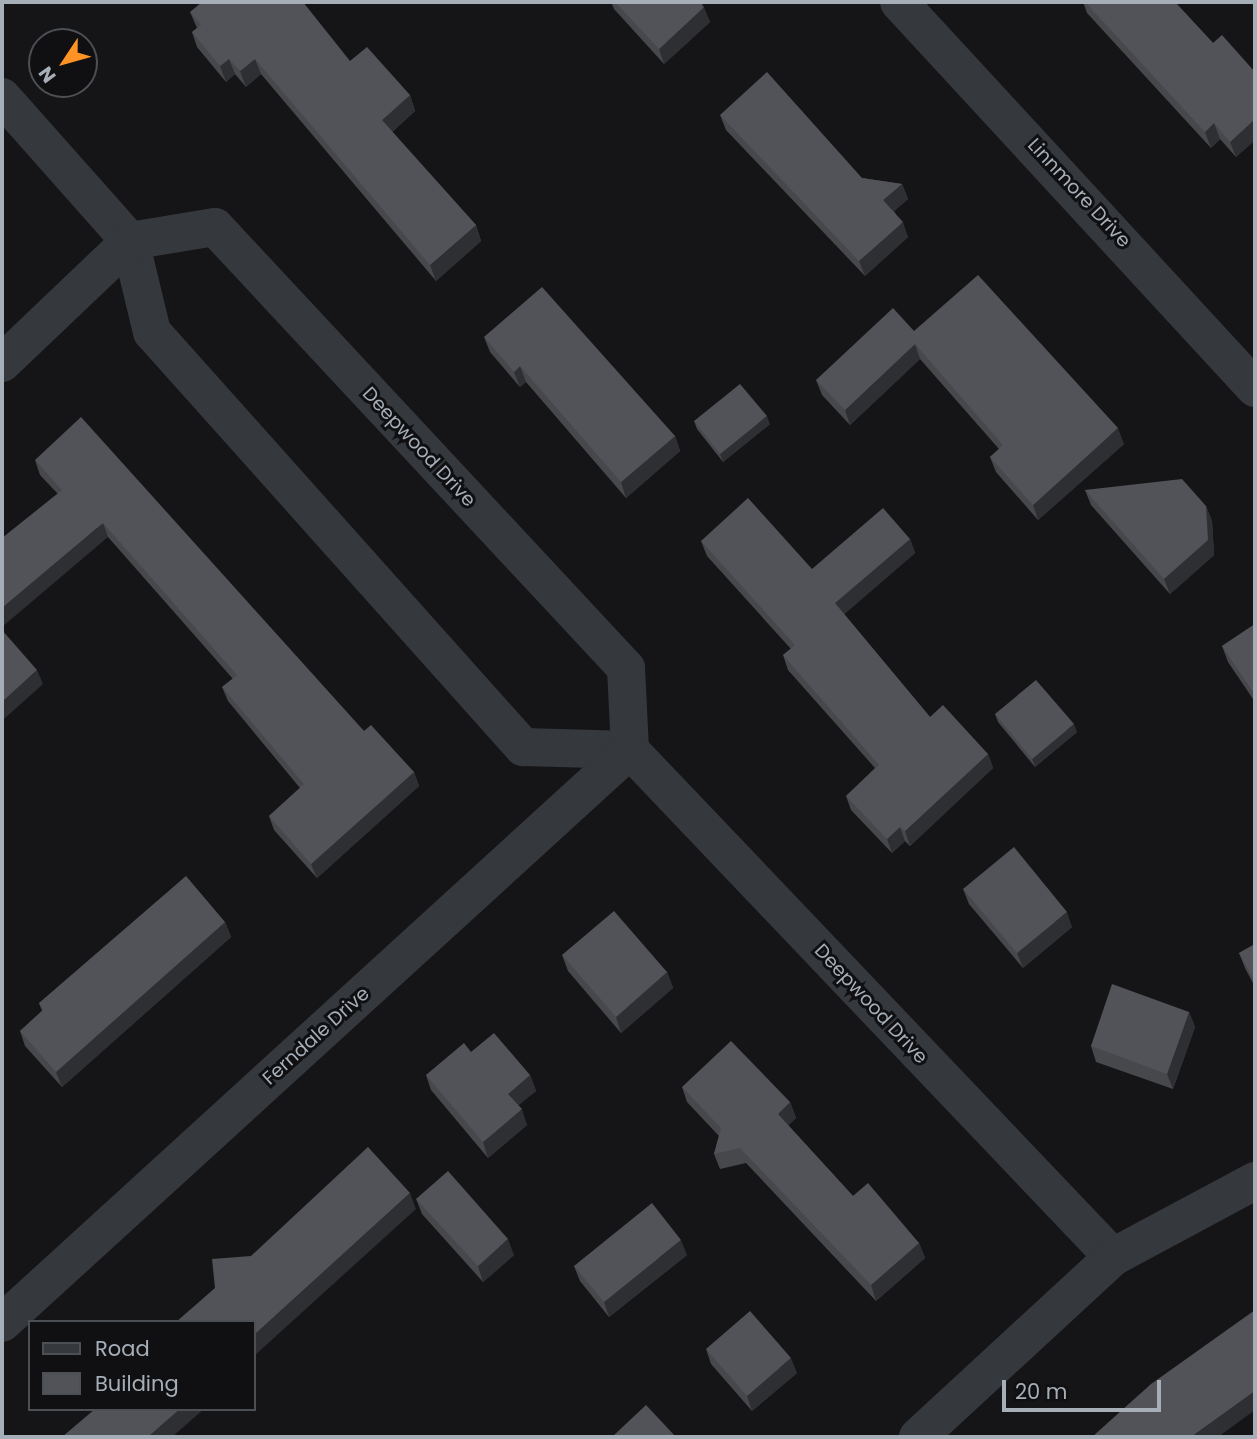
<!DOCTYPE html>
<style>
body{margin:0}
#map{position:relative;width:1257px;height:1439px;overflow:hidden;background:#151517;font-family:Poppins,sans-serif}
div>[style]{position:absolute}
.minor>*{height:38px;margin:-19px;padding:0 19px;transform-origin:19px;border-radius:19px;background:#35383c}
.wall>*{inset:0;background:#46484c}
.shaded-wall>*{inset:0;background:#2e2f32}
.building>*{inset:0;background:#515358}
span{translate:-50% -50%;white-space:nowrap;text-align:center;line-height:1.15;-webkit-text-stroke:6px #101012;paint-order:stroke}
.street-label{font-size:19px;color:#a6aeb8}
.frame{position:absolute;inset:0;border:4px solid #a6aeb8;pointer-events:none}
.legend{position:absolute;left:28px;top:1320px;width:228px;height:91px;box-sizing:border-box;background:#101012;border:2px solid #4c4f54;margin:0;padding:9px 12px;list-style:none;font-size:21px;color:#a6aeb8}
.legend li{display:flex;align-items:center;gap:14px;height:35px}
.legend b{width:35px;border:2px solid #4c4f54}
.north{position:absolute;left:28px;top:28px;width:70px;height:70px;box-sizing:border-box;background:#101012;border:2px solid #4c4f54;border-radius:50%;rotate:234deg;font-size:19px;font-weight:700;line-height:28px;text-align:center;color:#a6aeb8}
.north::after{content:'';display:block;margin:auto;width:24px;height:32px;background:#ff9325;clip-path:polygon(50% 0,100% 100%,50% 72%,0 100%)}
.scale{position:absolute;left:1002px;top:1380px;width:159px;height:32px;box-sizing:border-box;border:4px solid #a6aeb8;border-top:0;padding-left:9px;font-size:21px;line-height:24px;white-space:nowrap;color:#a6aeb8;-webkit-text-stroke:5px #101012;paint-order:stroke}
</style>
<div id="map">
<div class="minor">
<div style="left:899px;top:2px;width:525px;rotate:47.32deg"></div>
<div style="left:2px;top:97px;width:193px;rotate:48.4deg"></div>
<div style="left:130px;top:241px;width:94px;rotate:76.4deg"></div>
<div style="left:152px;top:332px;width:557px;rotate:48.2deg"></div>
<div style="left:523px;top:747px;width:107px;rotate:1.6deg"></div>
<div style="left:130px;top:241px;width:86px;rotate:-9.4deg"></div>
<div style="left:215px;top:227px;width:603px;rotate:47.02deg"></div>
<div style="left:626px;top:668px;width:82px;rotate:87.2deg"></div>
<div style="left:630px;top:750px;width:700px;rotate:46.39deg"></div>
<div style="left:2px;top:363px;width:177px;rotate:-43.6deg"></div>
<div style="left:2px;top:1323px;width:850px;rotate:-42.38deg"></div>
<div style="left:918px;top:1437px;width:265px;rotate:-42.7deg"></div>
<div style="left:1113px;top:1257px;width:161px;rotate:-28.2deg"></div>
</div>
<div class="wall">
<div style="clip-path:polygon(611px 2px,705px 2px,702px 5px,710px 22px,664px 64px,614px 9px)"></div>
<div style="clip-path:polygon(1083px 2px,1175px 2px,1213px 43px,1255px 72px,1255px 140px,1236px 157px,1220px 139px,1211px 148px,1087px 13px)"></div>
<div style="clip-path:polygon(190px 12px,350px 61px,410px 95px,415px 111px,392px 132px,476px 225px,481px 241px,436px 281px,261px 74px,246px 87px,235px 74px,226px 82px,197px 47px,192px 32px,197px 28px)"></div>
<div style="clip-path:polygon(720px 115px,862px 178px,902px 184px,908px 199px,894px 211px,908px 237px,865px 276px,726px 130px)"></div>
<div style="clip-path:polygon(914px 331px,1124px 444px,1038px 520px,996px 472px,990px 457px,999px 449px,920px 359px,850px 425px,822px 395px,816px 380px)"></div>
<div style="clip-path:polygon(484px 337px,675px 436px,680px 451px,626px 498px,526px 382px,520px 387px,490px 352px)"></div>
<div style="clip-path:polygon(694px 421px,770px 424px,723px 462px,697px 429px)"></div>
<div style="clip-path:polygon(35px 460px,414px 772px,419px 786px,317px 878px,274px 830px,269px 816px,300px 788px,228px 701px,222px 687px,233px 679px,108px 537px,58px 494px,40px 475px)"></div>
<div style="clip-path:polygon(1085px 490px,1206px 506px,1212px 521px,1214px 555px,1170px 594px,1091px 505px)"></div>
<div style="clip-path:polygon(910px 539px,915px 553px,844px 614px,930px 717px,988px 754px,993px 768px,910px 846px,905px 841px,892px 853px,851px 810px,846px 796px,875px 768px,788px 670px,783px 655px,791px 649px,707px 556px,701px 541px,812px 569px)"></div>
<div style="clip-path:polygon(1255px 624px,1255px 702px,1228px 662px,1222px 646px)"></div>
<div style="clip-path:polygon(995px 714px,1077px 732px,1035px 767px,998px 722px)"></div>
<div style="clip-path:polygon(963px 889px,1072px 927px,1023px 968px,969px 904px)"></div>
<div style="clip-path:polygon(225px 922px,231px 937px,62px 1087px,25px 1046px,20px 1031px,42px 1011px,39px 1003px)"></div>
<div style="clip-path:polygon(1255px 944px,1255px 987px,1245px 968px,1239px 953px)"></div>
<div style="clip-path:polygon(562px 955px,667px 972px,673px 988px,621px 1033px,568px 971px)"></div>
<div style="clip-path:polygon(1189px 1012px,1195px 1027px,1173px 1089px,1096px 1062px,1091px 1046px)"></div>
<div style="clip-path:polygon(471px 1052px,530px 1075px,536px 1091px,518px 1105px,527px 1125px,488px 1158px,431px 1090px,426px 1075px)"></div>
<div style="clip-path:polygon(682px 1087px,790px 1102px,796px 1118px,788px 1125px,853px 1196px,919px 1243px,925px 1258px,876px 1301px,746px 1163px,720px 1169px,714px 1154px,719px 1136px,687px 1102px)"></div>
<div style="clip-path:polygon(416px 1199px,514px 1255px,483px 1282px,422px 1214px)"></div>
<div style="clip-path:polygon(687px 1255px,609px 1317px,580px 1281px,574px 1266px)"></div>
<div style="clip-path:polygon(706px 1349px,797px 1373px,752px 1411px,711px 1364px)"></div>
</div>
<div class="shaded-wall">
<div style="clip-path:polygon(704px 7px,710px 22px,664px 64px,659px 49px)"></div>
<div style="clip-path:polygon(229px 59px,235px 74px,226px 82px,220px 66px)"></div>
<div style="clip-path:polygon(255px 59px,261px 74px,246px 87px,240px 71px)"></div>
<div style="clip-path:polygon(410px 95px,415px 111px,387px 136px,382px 120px)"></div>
<div style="clip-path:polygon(1255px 119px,1255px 140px,1236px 157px,1230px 142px)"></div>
<div style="clip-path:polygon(1214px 123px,1220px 139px,1211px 148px,1205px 132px)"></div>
<div style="clip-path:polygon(902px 184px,908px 199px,889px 215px,883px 200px)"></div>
<div style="clip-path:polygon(903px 222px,908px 237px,865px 276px,859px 261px)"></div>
<div style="clip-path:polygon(476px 225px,481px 241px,436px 281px,430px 265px)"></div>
<div style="clip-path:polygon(915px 344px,920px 359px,850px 425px,845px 410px)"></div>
<div style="clip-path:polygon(520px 366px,526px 382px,520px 387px,514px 372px)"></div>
<div style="clip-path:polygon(767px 416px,770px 424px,723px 462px,720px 454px)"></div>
<div style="clip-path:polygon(1118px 428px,1124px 444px,1038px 520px,1033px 505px)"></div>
<div style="clip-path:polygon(675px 436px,680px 451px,626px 498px,621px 482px)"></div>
<div style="clip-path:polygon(1206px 506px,1212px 521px,1214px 555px,1170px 594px,1164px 579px)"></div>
<div style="clip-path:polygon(103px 523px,108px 537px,2px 627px,2px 608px)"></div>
<div style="clip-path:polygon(910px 539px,915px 553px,840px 618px,835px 603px)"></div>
<div style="clip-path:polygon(37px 670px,43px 684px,4px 719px,2px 715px,2px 702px)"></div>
<div style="clip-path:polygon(1074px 724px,1077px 732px,1035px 767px,1032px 759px)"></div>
<div style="clip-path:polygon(988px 754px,993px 768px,910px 846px,905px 831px)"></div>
<div style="clip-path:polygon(414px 772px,419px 786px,317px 878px,311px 864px)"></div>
<div style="clip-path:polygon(900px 827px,905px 841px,892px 853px,887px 839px)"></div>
<div style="clip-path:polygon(1067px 912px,1072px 927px,1023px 968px,1017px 953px)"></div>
<div style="clip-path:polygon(225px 922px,231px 937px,62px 1087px,56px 1072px)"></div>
<div style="clip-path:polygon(667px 972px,673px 988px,621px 1033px,616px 1017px)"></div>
<div style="clip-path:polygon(1189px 1012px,1195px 1027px,1173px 1089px,1167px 1074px)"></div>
<div style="clip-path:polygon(530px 1075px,536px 1091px,514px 1109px,508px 1094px)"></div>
<div style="clip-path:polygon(790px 1102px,796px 1118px,784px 1130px,778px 1114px)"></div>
<div style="clip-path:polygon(522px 1109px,527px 1125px,488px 1158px,483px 1142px)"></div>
<div style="clip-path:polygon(410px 1193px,416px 1209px,254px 1356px,254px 1335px)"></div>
<div style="clip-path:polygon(508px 1239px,514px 1255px,483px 1282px,478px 1266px)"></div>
<div style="clip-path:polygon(681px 1240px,687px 1255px,609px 1317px,604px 1302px)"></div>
<div style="clip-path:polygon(919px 1243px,925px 1258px,876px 1301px,871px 1285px)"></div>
<div style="clip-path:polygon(791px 1358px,797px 1373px,752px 1411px,747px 1396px)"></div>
<div style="clip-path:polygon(1255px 1391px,1255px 1410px,1218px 1437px,1191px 1437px)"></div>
<div style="clip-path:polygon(180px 1409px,204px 1409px,172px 1437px,148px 1437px)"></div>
</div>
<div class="building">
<div style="clip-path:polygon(202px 2px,303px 2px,350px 61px,367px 47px,410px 95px,382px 120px,476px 225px,430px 265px,255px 59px,240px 71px,229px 59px,220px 66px,192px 32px,201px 25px,190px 12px)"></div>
<div style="clip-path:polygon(615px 2px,699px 2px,704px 7px,659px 49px)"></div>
<div style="clip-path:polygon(1085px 2px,1175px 2px,1213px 43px,1222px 35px,1255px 72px,1255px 119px,1230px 142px,1214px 123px,1205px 132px)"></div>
<div style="clip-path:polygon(767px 72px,862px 178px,902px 184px,883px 200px,903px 222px,859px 261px,720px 115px)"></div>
<div style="clip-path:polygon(978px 275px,1118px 428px,1033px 505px,990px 457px,1003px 445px,915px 344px,845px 410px,816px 380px,893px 308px,914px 331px)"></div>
<div style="clip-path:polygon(542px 287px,675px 436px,621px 482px,520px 366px,514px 372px,484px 337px)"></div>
<div style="clip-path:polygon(740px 384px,767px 416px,720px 454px,694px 421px)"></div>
<div style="clip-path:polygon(81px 417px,364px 731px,371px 725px,414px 772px,311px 864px,269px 816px,304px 784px,222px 687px,237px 675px,103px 523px,2px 608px,2px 538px,62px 490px,35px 460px)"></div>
<div style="clip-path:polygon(1182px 479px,1206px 506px,1208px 540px,1164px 579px,1085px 490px)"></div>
<div style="clip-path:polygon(748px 498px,812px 569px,883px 508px,910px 539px,835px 603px,930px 717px,943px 705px,988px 754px,905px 831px,900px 827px,887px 839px,846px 796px,879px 765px,783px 655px,795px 645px,701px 541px)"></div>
<div style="clip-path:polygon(1255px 624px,1255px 695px,1222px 646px)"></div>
<div style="clip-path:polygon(2px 630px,37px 670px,2px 702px)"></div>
<div style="clip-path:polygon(1036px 680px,1074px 724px,1032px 759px,995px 714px)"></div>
<div style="clip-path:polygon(1014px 847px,1067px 912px,1017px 953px,963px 889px)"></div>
<div style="clip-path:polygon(186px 876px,225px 922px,56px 1072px,20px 1031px,43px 1010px,39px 1003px)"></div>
<div style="clip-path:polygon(614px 911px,667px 972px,616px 1017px,562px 955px)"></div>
<div style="clip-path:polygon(1255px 944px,1255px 982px,1239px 953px)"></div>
<div style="clip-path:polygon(1112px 984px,1189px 1012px,1167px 1074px,1091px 1046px)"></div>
<div style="clip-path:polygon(494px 1033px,530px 1075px,508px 1094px,522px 1109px,483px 1142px,426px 1075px,464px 1043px,471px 1052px)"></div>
<div style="clip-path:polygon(731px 1041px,790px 1102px,778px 1114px,853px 1196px,868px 1183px,919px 1243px,871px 1285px,740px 1148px,714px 1154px,721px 1128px,682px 1087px)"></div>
<div style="clip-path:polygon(368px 1147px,410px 1193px,254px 1335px,254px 1322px,176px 1322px,215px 1288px,212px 1259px,251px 1256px)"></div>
<div style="clip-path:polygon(448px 1171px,508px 1239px,478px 1266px,416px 1199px)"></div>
<div style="clip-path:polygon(652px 1203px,681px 1240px,604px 1302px,574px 1266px)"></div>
<div style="clip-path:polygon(1255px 1310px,1255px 1391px,1191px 1437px,1092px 1437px,1151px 1384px)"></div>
<div style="clip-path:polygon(750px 1311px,791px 1358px,747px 1396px,706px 1349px)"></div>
<div style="clip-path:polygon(646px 1405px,676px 1437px,612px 1437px)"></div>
<div style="clip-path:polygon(95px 1409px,180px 1409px,148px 1437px,62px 1437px)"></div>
</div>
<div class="street-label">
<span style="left:1079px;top:193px;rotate:47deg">Linnmore Drive</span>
<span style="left:419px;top:447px;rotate:47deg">Deepwood Drive</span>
<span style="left:871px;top:1004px;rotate:47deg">Deepwood Drive</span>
<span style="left:316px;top:1036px;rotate:-42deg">Ferndale Drive</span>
</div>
<div class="frame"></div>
<ul class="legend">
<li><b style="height:9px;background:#35383c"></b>Road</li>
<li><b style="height:19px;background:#515358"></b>Building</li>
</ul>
<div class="north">N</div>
<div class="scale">20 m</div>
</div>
